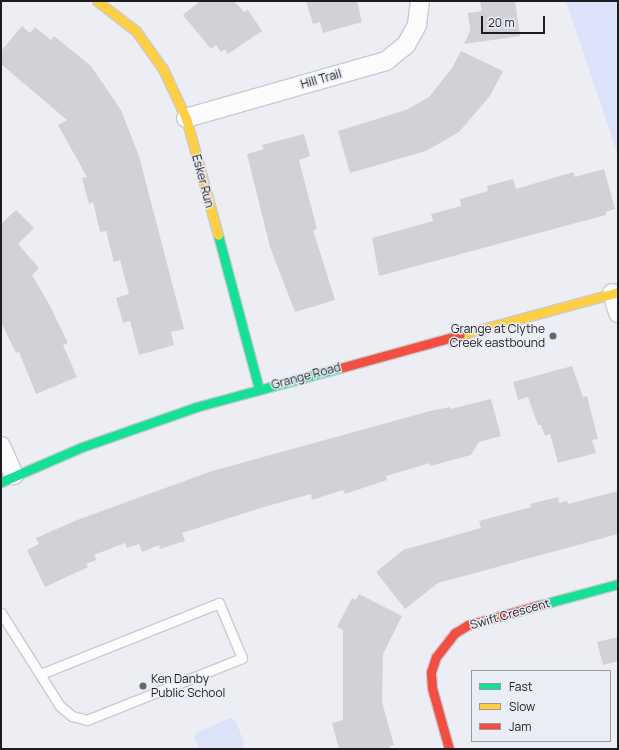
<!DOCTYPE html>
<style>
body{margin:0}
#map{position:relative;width:619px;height:750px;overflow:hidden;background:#edeef3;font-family:Manrope,sans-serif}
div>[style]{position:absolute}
.green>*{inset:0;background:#dce2f8}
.building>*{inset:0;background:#d2d2d6}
.roads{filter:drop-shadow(1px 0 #cacbcf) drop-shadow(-1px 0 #cacbcf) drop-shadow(0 1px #cacbcf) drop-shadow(0 -1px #cacbcf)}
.lane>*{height:9px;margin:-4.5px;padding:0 4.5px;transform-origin:4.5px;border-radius:4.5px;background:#fcfcfd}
.street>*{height:18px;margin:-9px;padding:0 9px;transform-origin:9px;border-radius:9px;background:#fcfcfd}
.fast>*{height:9px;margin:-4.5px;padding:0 4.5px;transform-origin:4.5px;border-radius:4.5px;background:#16e098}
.slow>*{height:9px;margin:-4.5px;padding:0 4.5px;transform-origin:4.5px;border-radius:4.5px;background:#ffcf43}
.jam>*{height:9px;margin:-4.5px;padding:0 4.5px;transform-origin:4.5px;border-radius:4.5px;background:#f24e42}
.dots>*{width:11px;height:11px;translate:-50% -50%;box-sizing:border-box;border:2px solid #eaedf6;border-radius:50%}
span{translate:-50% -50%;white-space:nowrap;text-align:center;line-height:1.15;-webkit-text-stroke:3px #eaedf6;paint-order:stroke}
.street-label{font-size:12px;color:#1c1d20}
.poi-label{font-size:12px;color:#1c1d20}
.right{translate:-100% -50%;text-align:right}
.left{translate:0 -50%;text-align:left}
.frame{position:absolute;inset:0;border:2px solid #1c1d20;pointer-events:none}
.legend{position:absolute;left:471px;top:670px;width:140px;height:72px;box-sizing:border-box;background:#eaedf6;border:1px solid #989aa0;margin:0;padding:5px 7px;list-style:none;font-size:12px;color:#1c1d20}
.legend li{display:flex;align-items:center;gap:8px;height:20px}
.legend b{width:20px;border:1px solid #989aa0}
.scale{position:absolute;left:481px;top:16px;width:64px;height:18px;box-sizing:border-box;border:2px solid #1c1d20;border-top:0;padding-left:5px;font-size:12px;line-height:14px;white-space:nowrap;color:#1c1d20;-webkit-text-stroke:3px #eaedf6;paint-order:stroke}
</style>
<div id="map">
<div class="green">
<div style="clip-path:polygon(566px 1px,618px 1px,618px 155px)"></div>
<div style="clip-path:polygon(230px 718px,236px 721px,244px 743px,242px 749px,200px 749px,194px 737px,198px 732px)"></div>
</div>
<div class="building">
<div style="clip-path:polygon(200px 1px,234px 1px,244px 12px,248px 10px,262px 31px,228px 54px,225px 49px,221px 52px,216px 45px,211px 49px,183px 15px)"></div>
<div style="clip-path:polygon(306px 1px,357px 1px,362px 22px,323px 33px,320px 22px,313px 24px)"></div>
<div style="clip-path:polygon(480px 1px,515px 1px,520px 36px,464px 44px,470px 31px,468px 13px,482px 11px)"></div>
<div style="clip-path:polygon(22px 26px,30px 33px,35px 27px,51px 40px,54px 36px,91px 66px,121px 110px,139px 156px,184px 329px,171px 332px,174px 345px,139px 355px,130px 321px,123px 323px,116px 298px,129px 294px,120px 260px,114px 262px,106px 231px,100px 232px,93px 202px,89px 204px,82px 178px,87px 177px,58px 125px,67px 120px,1px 64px,1px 51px)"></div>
<div style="clip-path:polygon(461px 51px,503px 71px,490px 96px,459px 132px,426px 151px,350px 173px,338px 131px,406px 110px,429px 97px,452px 68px)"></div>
<div style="clip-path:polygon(304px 134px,310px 156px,299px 160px,317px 229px,313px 230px,335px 300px,295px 312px,270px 247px,247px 154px,264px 149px,262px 145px)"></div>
<div style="clip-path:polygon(604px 169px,615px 209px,606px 212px,606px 215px,379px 276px,372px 238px,433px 221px,431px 214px,461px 206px,460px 199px,488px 191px,487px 186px,513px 179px,516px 189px,573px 172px,575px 177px)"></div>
<div style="clip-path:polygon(16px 210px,34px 228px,18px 244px,39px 268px,32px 275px,49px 304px,68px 343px,63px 345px,77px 377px,36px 394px,19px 352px,16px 353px,1px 322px,1px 224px)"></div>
<div style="clip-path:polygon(572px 366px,583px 397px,587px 396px,598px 439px,592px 440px,596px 453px,558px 463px,550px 434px,545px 436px,541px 425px,538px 425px,528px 397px,518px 400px,513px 382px)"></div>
<div style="clip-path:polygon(491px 399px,501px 436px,479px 442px,471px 455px,430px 466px,430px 463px,386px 476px,387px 480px,345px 494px,343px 490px,312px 500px,311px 494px,264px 507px,182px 533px,185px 541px,160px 549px,159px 545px,142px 552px,139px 544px,127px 548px,125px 543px,94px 555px,96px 560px,86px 564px,88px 567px,45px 587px,27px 550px,39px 544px,36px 538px,77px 520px,212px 471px,430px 411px,450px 407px,450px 409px)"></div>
<div style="clip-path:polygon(618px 491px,618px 534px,438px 583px,405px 609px,376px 572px,403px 550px,481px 528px,479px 521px,531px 507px,530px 504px,558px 497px,559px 503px,567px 501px,568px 504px)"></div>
<div style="clip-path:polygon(359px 594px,402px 616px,383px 654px,382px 702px,394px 745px,389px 746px,390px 749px,339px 749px,332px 723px,343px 720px,343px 630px,337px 627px,352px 598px,356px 600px)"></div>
<div style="clip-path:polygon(618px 637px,618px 661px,603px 665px,597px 642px)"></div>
</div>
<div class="roads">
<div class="lane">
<div style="left:1px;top:613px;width:110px;rotate:57.6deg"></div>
<div style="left:60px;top:706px;width:16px;rotate:40deg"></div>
<div style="left:72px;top:716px;width:16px;rotate:15deg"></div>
<div style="left:87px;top:720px;width:167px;rotate:-21.8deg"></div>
<div style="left:242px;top:658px;width:60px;rotate:-112.7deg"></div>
<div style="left:219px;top:603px;width:192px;rotate:158.3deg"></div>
</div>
<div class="street">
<div style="left:186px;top:118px;width:208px;rotate:-15.9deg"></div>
<div style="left:386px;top:61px;width:26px;rotate:-39deg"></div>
<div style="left:406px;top:45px;width:23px;rotate:-61deg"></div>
<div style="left:417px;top:25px;width:24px;rotate:-83deg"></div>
<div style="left:612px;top:293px;width:21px;rotate:73deg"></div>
<div style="left:1px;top:446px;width:32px;rotate:66deg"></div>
</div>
<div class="fast">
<div style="left:218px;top:235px;width:159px;rotate:75.1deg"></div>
<div style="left:1px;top:482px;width:88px;rotate:-23.4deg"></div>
<div style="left:82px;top:447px;width:121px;rotate:-19.3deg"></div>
<div style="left:196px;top:407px;width:149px;rotate:-15.2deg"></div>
<div style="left:540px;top:605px;width:81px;rotate:-15.1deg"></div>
</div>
<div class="slow">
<div style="left:97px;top:1px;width:49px;rotate:37.6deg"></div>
<div style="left:136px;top:31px;width:47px;rotate:54.6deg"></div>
<div style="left:163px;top:69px;width:54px;rotate:64.9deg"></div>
<div style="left:186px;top:118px;width:121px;rotate:74.7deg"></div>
<div style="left:460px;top:335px;width:164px;rotate:-15.2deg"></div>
</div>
<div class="jam">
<div style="left:340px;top:368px;width:124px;rotate:-15.4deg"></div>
<div style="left:449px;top:749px;width:63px;rotate:-105.6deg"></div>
<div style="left:432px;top:688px;width:16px;rotate:-94deg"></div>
<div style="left:431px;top:672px;width:16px;rotate:-72deg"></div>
<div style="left:436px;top:657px;width:31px;rotate:-52deg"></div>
<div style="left:455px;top:633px;width:15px;rotate:-32deg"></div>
<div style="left:468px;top:625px;width:75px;rotate:-15.5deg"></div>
</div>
</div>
<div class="dots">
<div style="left:553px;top:336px;background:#65666a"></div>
<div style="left:143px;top:686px;background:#65666a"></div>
</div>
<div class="street-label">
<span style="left:321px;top:79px;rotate:-16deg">Hill Trail</span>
<span style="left:203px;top:181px;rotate:75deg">Esker Run</span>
<span style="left:306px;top:376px;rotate:-15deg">Grange Road</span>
<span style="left:510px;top:614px;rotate:-16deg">Swift Crescent</span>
</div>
<div class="poi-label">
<span class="right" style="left:545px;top:336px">Grange at Clythe<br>Creek eastbound</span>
<span class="left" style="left:151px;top:686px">Ken Danby<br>Public School</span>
</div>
<div class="frame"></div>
<ul class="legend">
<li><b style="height:5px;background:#16e098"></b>Fast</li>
<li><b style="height:5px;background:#ffcf43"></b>Slow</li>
<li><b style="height:5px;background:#f24e42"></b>Jam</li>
</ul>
<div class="scale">20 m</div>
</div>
